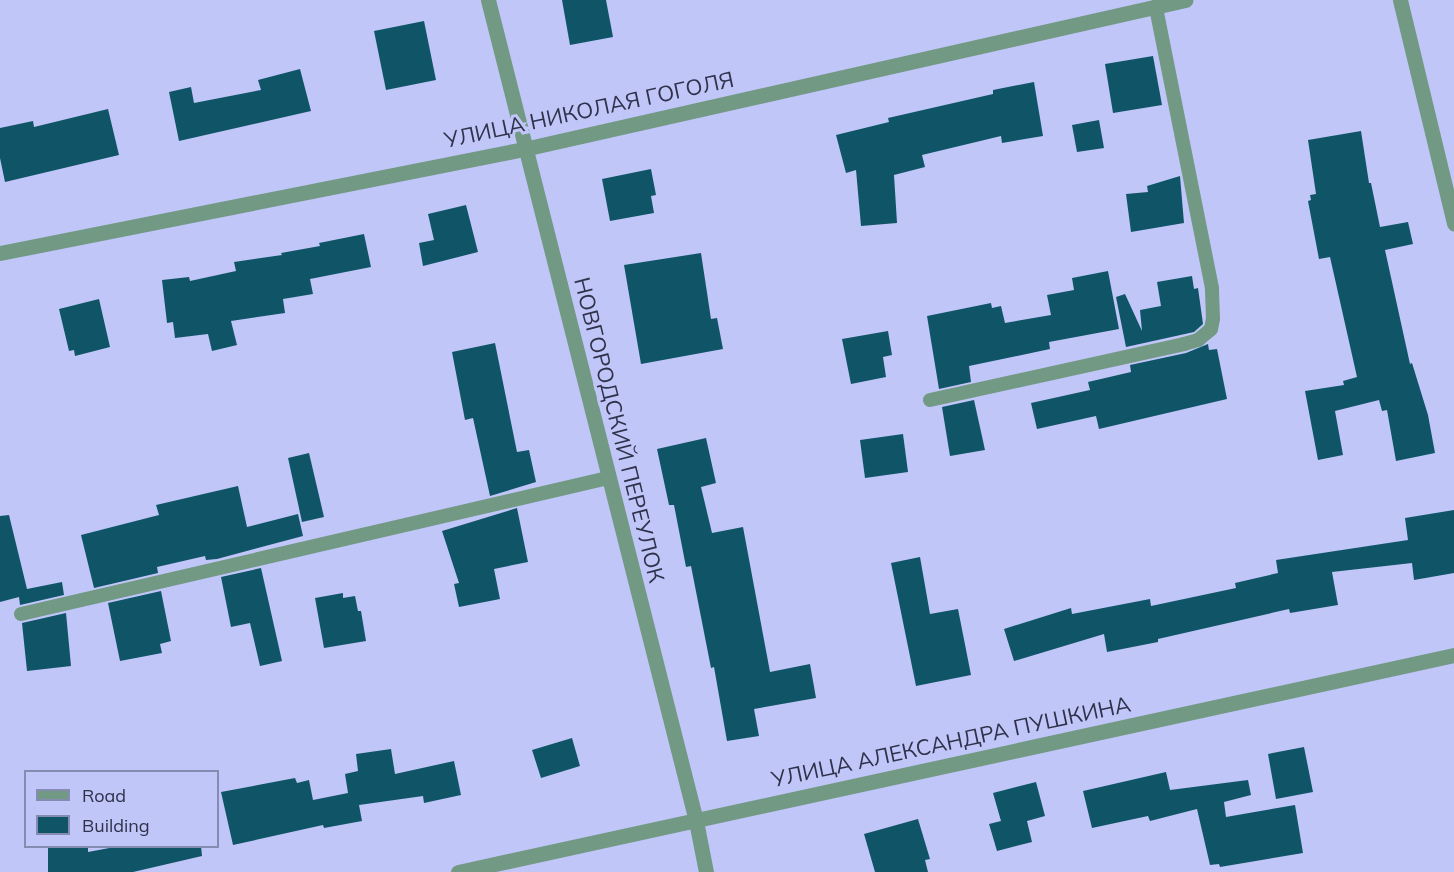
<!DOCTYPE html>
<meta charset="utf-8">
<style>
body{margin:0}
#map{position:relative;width:1454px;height:872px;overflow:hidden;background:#c0c6f8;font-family:Mulish,sans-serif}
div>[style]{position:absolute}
.building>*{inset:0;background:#105567}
.lane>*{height:14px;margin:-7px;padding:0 7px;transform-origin:7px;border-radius:7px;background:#729983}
.street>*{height:15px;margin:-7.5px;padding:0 7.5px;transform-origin:7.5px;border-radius:7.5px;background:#729983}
span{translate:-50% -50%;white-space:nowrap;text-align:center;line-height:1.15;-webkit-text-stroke:6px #c0c6f8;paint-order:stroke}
.street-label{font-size:22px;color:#2f324a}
.legend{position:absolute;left:24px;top:770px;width:195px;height:78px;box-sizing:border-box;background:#c0c6f8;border:2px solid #868bb2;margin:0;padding:8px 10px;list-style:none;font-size:18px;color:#2f324a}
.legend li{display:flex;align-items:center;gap:12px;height:30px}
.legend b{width:30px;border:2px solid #868bb2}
</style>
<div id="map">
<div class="building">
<div style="clip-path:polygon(562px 0,606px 0,613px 37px,570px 45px)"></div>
<div style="clip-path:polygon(424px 21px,436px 80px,386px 90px,374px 31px)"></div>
<div style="clip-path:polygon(1153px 56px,1162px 105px,1113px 113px,1105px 64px)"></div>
<div style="clip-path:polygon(300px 69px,311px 111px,179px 141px,169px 92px,191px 87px,194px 103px,261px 90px,258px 80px)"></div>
<div style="clip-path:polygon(1034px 82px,1043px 136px,1002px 143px,1001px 136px,922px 155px,925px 167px,894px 175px,897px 223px,861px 226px,856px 170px,846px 173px,836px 135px,889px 122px,888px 118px,993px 94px,993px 90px)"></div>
<div style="clip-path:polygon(108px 109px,119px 155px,5px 182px,0 158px,0 128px,33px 121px,34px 127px)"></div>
<div style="clip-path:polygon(1099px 120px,1104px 148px,1077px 152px,1072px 125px)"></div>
<div style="clip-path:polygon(1361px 131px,1369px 183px,1371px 183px,1380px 227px,1408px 222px,1413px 244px,1385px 250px,1410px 364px,1412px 363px,1428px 415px,1435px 453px,1396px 461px,1387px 410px,1382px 411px,1379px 400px,1335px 411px,1343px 455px,1318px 460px,1305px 391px,1344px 385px,1343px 381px,1357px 377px,1330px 257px,1319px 259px,1308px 201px,1311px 200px,1310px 195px,1316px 194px,1308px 140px)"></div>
<div style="clip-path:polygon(651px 169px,656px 195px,651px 196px,654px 213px,610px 221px,602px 179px)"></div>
<div style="clip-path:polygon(1180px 176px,1184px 223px,1131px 232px,1126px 194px,1148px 192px,1147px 186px)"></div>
<div style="clip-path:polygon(466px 205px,478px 252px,423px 266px,419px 243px,434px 240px,428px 214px)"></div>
<div style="clip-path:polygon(364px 234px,371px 267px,310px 279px,313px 294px,283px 299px,285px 313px,231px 321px,237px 345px,212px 351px,208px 334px,175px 338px,173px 322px,167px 323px,162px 280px,189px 277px,190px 281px,236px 271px,234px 262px,282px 255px,281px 253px,320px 246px,319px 243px)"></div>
<div style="clip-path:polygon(701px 253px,711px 319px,717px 318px,723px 349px,641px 364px,624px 265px)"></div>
<div style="clip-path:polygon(1108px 271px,1119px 329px,1049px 342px,1050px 349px,969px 366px,971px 382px,939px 389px,927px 316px,991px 303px,992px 308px,1001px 306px,1005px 323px,1051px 315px,1047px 295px,1074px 290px,1072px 278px)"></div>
<div style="clip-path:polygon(1192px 276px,1194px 289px,1198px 288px,1203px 324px,1194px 332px,1126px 347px,1116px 297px,1125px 294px,1142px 331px,1140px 310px,1161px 306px,1157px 282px)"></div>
<div style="clip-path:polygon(99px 299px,110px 347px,75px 356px,74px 350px,69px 351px,59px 309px)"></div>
<div style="clip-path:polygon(888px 331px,892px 355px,883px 357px,886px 377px,851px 384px,842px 339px)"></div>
<div style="clip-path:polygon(495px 343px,517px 452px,529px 450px,536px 482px,490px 496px,473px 418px,465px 420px,452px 352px)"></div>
<div style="clip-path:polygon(1208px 344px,1209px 350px,1217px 349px,1227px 399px,1099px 429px,1096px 416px,1037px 429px,1031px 403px,1090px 390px,1088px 382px,1131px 372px,1130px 365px,1186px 353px)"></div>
<div style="clip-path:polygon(974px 400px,985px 450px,950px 456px,942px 407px)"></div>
<div style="clip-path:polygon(903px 434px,908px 472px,865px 478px,860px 440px)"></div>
<div style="clip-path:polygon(706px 438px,716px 483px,701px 487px,712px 533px,743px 527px,770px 672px,810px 664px,816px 698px,754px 709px,759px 736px,727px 741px,714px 667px,711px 668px,691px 566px,686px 567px,674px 505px,669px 505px,657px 449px)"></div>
<div style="clip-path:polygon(309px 453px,324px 517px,302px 522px,288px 458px)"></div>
<div style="clip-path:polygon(238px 486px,247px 527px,298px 514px,303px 536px,217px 559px,206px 560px,205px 556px,157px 567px,158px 573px,94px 588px,81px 535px,159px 515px,156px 505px)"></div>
<div style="clip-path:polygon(517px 508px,528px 562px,494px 569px,500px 599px,459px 607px,454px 584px,459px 583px,442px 531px)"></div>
<div style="clip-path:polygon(1454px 510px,1454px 573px,1414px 580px,1412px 563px,1332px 572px,1338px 605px,1290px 613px,1289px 609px,1158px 639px,1158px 642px,1107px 652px,1104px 634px,1014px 661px,1004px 629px,1071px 608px,1072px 614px,1150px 599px,1151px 606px,1236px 588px,1235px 583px,1278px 573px,1276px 560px,1408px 540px,1405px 518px)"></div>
<div style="clip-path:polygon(9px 515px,27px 589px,62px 582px,64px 595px,20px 605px,19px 597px,0 602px,0 516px)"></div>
<div style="clip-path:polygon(920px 557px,930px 614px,958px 609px,971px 675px,916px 686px,891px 563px)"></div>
<div style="clip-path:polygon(261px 568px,282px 661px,260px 666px,250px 623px,231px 627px,221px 577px)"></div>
<div style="clip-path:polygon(161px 591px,171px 641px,160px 644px,162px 653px,120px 661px,108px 603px)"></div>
<div style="clip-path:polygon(343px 593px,343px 598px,355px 596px,358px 611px,361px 611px,366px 641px,324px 648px,315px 598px)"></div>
<div style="clip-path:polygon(66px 613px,71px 666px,27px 671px,22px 623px)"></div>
<div style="clip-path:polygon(572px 738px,580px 766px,541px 778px,532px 750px)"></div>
<div style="clip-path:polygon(1304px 747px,1313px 792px,1276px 799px,1268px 754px)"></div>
<div style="clip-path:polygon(391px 749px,395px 774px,454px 761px,461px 795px,424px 803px,423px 796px,359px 805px,362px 821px,324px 828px,323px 825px,233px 845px,221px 792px,295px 778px,297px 783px,309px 780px,313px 800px,348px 793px,345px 774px,358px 771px,356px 754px)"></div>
<div style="clip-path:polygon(1166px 772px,1170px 790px,1248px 780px,1251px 795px,1224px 802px,1226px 817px,1295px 805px,1303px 853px,1220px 867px,1219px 864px,1210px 865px,1197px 809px,1150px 821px,1148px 816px,1092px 828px,1083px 791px)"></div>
<div style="clip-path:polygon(1036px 782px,1045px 816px,1027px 821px,1032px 842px,997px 851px,989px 824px,1001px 821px,993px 793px)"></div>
<div style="clip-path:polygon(918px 819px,930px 859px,925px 860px,928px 872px,875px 872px,864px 834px)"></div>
<div style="clip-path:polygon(48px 846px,88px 846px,88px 852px,120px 846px,201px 846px,202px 856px,133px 872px,48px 872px)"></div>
</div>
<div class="lane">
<div style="left:930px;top:400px;width:260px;rotate:-12.4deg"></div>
<div style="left:1184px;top:344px;width:15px;rotate:-16deg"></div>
<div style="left:1198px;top:340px;width:17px;rotate:-40deg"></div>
<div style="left:1211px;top:329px;width:10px;rotate:-79deg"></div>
<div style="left:1213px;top:319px;width:31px;rotate:-92deg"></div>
<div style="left:1212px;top:288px;width:287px;rotate:-101.3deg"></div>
<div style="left:21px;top:614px;width:603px;rotate:-13.04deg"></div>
</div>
<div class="street">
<div style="left:488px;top:0;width:847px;rotate:75.78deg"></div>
<div style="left:696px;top:821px;width:52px;rotate:78.9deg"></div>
<div style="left:1400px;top:0;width:230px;rotate:76.4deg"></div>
<div style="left:0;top:253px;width:534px;rotate:-11.23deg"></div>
<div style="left:524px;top:149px;width:678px;rotate:-12.7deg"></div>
<div style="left:458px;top:872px;width:1019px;rotate:-12.29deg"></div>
</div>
<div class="street-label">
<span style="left:589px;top:110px;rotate:-12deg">УЛИЦА НИКОЛАЯ ГОГОЛЯ</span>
<span style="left:619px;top:430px;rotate:76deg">НОВГОРОДСКИЙ ПЕРЕУЛОК</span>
<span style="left:951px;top:742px;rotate:-12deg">УЛИЦА АЛЕКСАНДРА ПУШКИНА</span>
</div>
<ul class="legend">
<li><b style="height:8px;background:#729983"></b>Road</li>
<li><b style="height:16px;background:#105567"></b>Building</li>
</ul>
</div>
